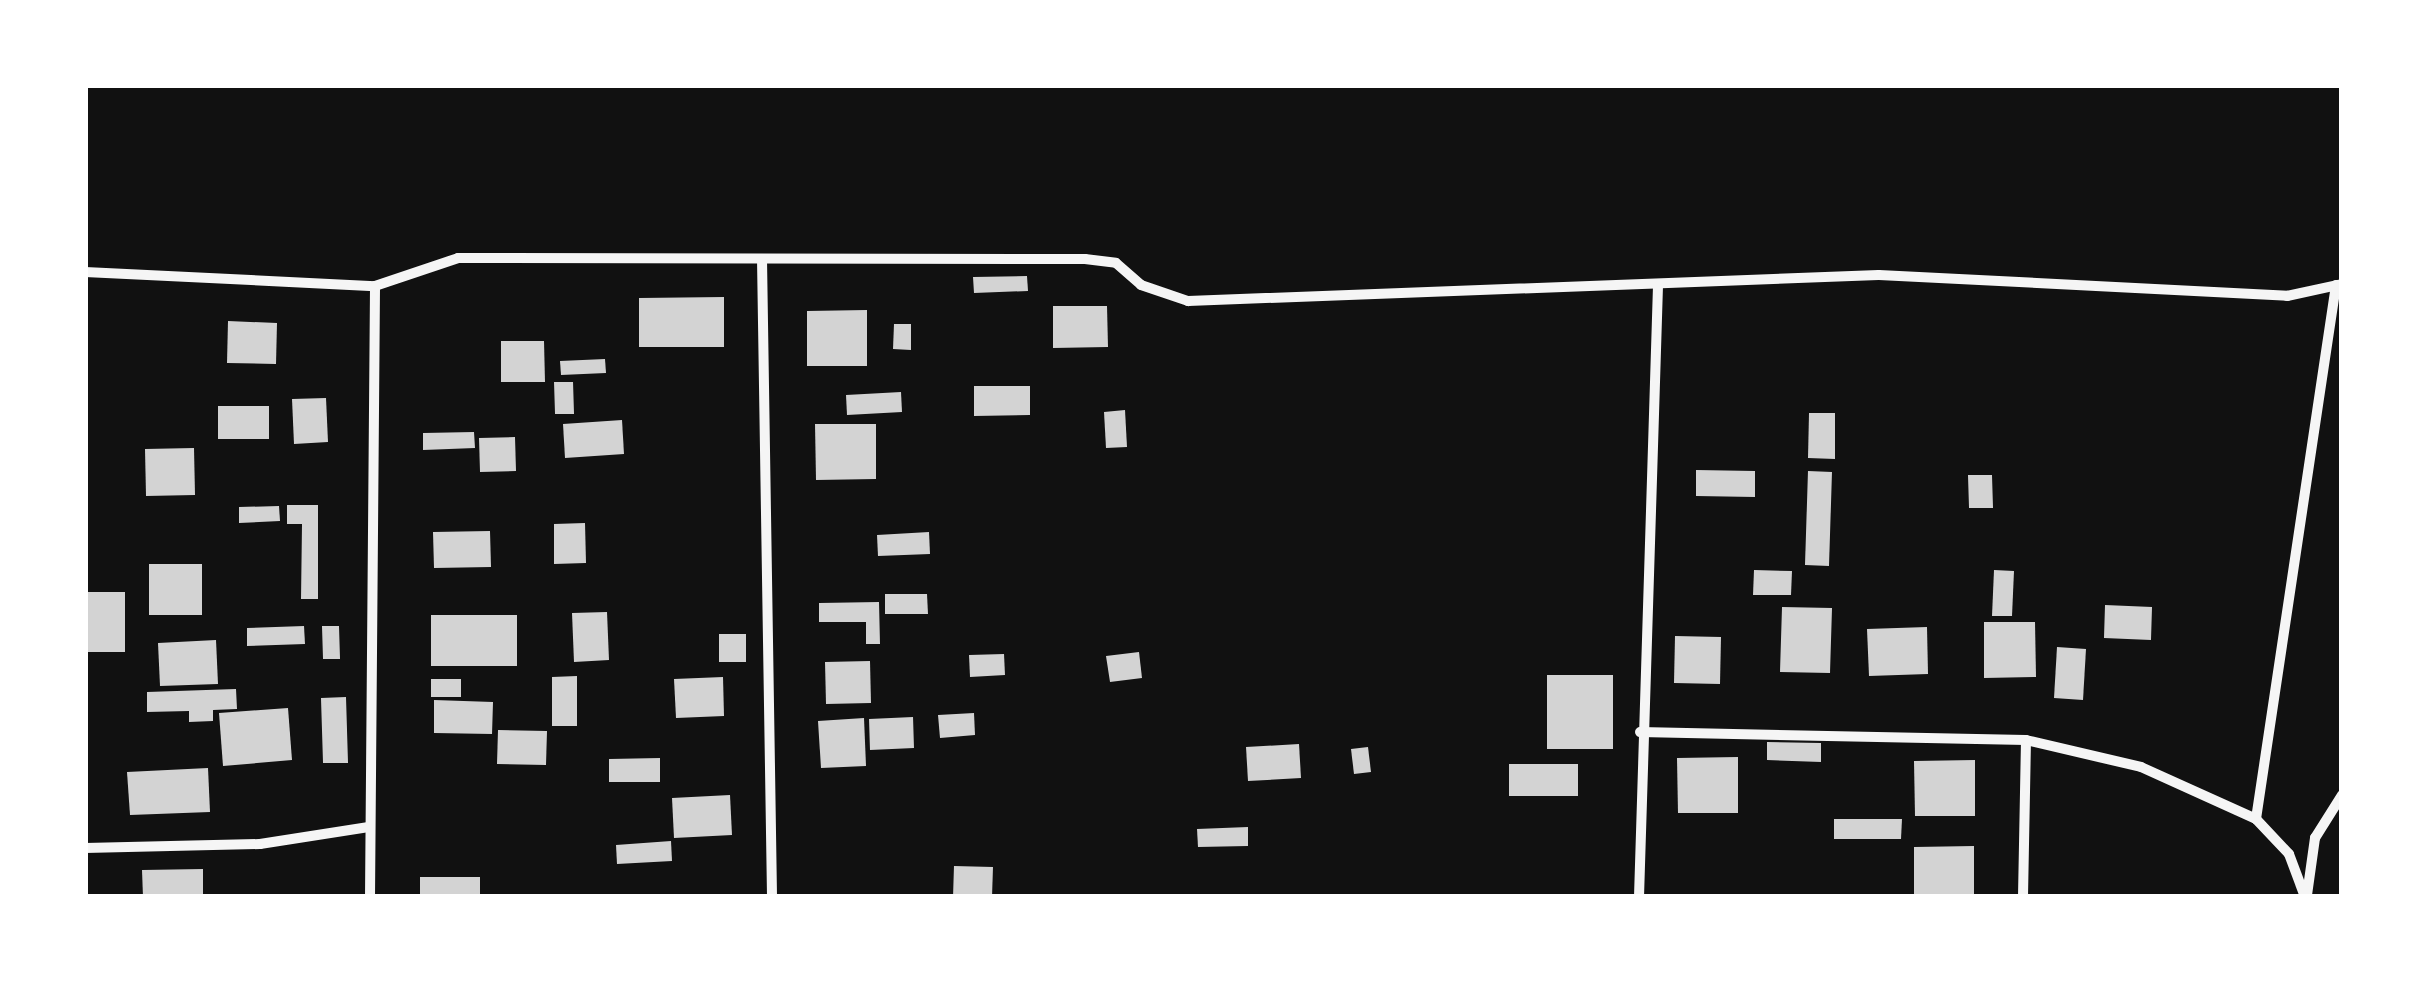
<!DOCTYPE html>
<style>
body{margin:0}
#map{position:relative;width:2427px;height:982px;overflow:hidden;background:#111;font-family:"Source Sans 3",sans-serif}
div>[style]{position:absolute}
.building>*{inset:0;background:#d3d3d3}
.minor>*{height:10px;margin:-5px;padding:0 5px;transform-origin:5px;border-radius:5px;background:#f5f5f5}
span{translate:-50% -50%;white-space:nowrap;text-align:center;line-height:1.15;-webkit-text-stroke:10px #fff;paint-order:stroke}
.frame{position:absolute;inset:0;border:88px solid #fff;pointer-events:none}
</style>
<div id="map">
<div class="building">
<div style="clip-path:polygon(1027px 276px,1028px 291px,974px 293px,973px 277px)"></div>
<div style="clip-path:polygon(724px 297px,724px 347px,639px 347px,639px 298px)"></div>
<div style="clip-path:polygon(1053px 306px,1107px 306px,1108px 347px,1053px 348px)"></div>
<div style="clip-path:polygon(867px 310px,867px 366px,807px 366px,807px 311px)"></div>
<div style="clip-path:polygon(228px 321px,277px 323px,276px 364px,227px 363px)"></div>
<div style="clip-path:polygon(894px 324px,911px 324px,911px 350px,893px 349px)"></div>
<div style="clip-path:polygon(501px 341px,544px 341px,545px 382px,501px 382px)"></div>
<div style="clip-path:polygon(605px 359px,606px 373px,561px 375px,560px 361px)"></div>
<div style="clip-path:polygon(554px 382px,573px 382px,574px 414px,555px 414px)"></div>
<div style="clip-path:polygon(974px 386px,1030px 386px,1030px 415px,974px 416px)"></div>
<div style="clip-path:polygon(901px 392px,902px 412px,847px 415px,846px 395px)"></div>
<div style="clip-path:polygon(326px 398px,328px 442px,294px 444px,292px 399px)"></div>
<div style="clip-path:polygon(218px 406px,269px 406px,269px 439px,218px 439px)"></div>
<div style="clip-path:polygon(1125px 410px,1127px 447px,1106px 448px,1104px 412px)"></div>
<div style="clip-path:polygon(1809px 413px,1835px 413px,1835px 459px,1808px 458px)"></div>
<div style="clip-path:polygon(622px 420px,624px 454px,565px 458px,563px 424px)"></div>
<div style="clip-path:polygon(815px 424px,876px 424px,876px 479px,816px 480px)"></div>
<div style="clip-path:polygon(474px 432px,475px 448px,423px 450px,423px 433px)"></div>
<div style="clip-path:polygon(515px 437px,516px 471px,480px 472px,479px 438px)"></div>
<div style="clip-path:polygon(194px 448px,195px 495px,146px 496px,145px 449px)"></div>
<div style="clip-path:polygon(1696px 470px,1755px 471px,1755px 497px,1696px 496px)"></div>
<div style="clip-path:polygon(1808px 471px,1832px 472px,1829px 566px,1805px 565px)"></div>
<div style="clip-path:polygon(1968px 475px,1992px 475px,1993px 508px,1969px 508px)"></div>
<div style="clip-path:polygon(287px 505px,318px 505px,318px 599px,301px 599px,302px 524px,287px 524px)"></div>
<div style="clip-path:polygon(279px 506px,280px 521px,239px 523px,239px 507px)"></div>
<div style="clip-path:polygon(585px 523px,586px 563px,554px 564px,554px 524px)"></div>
<div style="clip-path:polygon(490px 531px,491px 567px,434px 568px,433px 532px)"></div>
<div style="clip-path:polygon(929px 532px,930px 554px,878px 556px,877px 535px)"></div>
<div style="clip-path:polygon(149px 564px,202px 564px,202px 615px,149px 615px)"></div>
<div style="clip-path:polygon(1754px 570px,1792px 571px,1791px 595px,1753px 595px)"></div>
<div style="clip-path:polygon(1994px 570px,2014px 571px,2012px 616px,1992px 616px)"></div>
<div style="clip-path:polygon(85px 592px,125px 592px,125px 652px,85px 652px)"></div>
<div style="clip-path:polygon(885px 594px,927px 594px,928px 614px,885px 614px)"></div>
<div style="clip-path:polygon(879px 602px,880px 644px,866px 644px,866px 622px,819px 622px,819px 603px)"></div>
<div style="clip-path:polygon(2105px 605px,2152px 607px,2151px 640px,2104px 638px)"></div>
<div style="clip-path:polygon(1782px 607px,1832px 608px,1830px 673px,1780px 672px)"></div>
<div style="clip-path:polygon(607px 612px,609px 660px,574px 662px,572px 613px)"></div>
<div style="clip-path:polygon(431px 615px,517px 615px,517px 666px,431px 666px)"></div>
<div style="clip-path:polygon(1984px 622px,2035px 622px,2036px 677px,1984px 678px)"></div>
<div style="clip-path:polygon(304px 626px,305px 644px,247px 646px,247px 628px)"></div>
<div style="clip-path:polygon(322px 626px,339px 626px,340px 659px,323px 659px)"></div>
<div style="clip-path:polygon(1927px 627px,1928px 674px,1869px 676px,1867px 629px)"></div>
<div style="clip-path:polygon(719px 634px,746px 634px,746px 662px,719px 662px)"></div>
<div style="clip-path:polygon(1675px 636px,1721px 637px,1720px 684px,1674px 683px)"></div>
<div style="clip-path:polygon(216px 640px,218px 684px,160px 686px,158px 643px)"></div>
<div style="clip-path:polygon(2057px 647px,2086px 649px,2083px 700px,2054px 698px)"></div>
<div style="clip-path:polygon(1139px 652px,1142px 678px,1110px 682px,1106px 656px)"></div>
<div style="clip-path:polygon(1004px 654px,1005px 675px,970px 677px,969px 655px)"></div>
<div style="clip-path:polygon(870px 661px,871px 703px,826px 704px,825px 662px)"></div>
<div style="clip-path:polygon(1547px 675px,1613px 675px,1613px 749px,1547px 749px)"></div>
<div style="clip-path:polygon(577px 676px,577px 726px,552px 726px,552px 677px)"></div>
<div style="clip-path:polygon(723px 677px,724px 716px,676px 718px,674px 679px)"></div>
<div style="clip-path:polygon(431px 679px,461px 679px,461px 697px,431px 697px)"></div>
<div style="clip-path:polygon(236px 689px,237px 709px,213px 710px,213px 721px,189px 722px,189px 711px,147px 712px,147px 692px)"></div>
<div style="clip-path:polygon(346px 697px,348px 763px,323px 763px,321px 698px)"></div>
<div style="clip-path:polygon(434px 700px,493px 702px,492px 734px,434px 733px)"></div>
<div style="clip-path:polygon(288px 708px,292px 760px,223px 766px,219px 713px)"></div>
<div style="clip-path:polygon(974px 713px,975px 735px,940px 738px,938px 715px)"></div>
<div style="clip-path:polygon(913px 717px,914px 748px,870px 750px,869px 719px)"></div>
<div style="clip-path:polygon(864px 718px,866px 766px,821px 768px,818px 721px)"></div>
<div style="clip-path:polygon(498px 730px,547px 731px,546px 765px,497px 764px)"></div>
<div style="clip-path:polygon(1767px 742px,1821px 743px,1821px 762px,1767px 760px)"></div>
<div style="clip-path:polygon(1299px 744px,1301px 778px,1248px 781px,1246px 747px)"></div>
<div style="clip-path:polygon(1368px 747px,1371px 772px,1354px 774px,1351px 749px)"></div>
<div style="clip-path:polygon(1738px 757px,1738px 813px,1678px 813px,1677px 758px)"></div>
<div style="clip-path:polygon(660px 758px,660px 782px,609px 782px,609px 759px)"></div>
<div style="clip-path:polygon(1975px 760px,1975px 816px,1915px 816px,1914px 761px)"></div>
<div style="clip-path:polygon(1509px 764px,1578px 764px,1578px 796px,1509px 796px)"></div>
<div style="clip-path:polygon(208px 768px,210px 812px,130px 815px,127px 772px)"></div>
<div style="clip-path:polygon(730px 795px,732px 835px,674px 838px,672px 798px)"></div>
<div style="clip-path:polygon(1834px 819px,1902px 819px,1901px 839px,1834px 839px)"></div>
<div style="clip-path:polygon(1248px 827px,1248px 846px,1198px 847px,1197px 829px)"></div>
<div style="clip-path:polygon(671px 841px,672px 861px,617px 864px,616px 845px)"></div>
<div style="clip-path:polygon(1974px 846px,1974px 897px,1914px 897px,1914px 847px)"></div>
<div style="clip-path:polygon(954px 866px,993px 867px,992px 897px,953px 897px)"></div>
<div style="clip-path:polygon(203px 869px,203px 897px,143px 897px,142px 870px)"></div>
<div style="clip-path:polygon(420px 877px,480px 877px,480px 897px,420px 897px)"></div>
</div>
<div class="minor">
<div style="left:762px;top:259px;width:638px;rotate:89.1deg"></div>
<div style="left:85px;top:272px;width:290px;rotate:2.8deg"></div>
<div style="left:375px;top:286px;width:88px;rotate:-18.6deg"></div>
<div style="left:458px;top:258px;width:627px;rotate:0.09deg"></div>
<div style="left:1085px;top:259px;width:31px;rotate:7deg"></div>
<div style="left:1116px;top:263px;width:33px;rotate:41deg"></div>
<div style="left:1141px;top:285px;width:50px;rotate:18.8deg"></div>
<div style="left:1188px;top:301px;width:691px;rotate:-2.15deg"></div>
<div style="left:1879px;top:275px;width:409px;rotate:2.9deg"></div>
<div style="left:2287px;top:296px;width:56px;rotate:-12.3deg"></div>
<div style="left:1640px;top:732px;width:386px;rotate:1.2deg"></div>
<div style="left:2026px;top:740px;width:157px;rotate:91.1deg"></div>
<div style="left:2026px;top:740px;width:118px;rotate:13.2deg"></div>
<div style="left:2141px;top:767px;width:126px;rotate:24.3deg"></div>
<div style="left:2256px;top:819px;width:48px;rotate:46.7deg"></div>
<div style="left:2289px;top:854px;width:46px;rotate:69.6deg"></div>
<div style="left:2256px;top:819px;width:540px;rotate:-81.48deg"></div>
<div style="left:85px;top:848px;width:175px;rotate:-1.3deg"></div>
<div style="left:260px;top:844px;width:110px;rotate:-8.9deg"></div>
<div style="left:2307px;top:895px;width:58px;rotate:-82deg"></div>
<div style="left:2315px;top:838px;width:51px;rotate:-57.9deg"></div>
<div style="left:370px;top:897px;width:611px;rotate:-89.53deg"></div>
<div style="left:1639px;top:897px;width:611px;rotate:-88.22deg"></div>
</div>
<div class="frame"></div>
</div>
